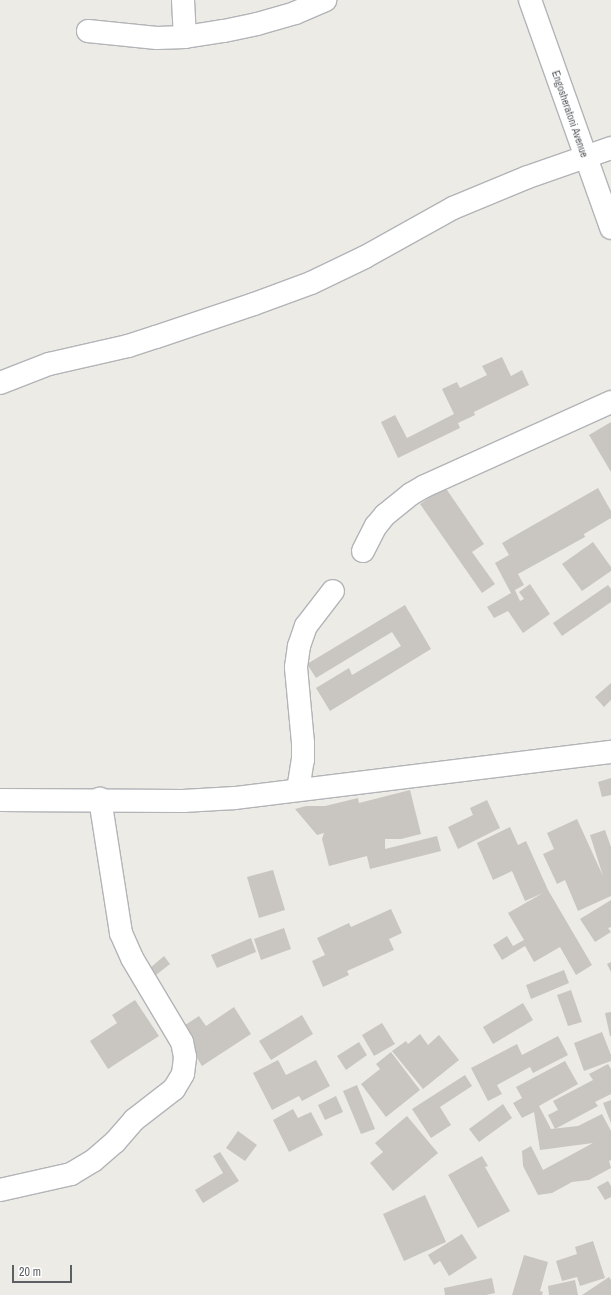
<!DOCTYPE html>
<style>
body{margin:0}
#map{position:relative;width:611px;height:1295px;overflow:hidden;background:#edebe5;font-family:"Archivo Narrow",sans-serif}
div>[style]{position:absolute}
.building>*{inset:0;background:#c9c6c1}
.roads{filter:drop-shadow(1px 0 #b2b4b8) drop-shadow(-1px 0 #b2b4b8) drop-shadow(0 1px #b2b4b8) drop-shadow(0 -1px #b2b4b8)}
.minor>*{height:22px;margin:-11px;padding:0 11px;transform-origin:11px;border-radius:11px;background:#fff}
span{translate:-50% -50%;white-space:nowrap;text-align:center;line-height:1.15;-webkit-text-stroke:3.5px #fff;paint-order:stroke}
.street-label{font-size:11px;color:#5c5f63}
.scale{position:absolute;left:12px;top:1265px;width:60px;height:18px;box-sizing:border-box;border:2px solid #5c5f63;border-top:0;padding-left:5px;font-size:12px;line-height:14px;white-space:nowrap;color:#5c5f63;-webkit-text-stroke:3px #fff;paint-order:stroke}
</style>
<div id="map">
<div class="building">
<div style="clip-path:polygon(502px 357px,511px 376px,522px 370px,529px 385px,474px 412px,475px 415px,458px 423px,460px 428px,398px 458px,381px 422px,395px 415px,407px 438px,454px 414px,442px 389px,457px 382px,460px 388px,487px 375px,482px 366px)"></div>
<div style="clip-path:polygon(611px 422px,611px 472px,589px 435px)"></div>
<div style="clip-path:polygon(445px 487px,484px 544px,472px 552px,495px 584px,482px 593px,420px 504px)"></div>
<div style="clip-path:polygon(598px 488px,611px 511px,611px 518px,584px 534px,585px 537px,518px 574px,524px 585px,515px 590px,520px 601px,524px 599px,519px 592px,530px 584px,550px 614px,523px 633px,508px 611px,494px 618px,487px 607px,511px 593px,495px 563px,509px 555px,502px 543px)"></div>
<div style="clip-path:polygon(593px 542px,611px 567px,611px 571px,582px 591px,562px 564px)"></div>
<div style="clip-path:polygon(608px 585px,611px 589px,611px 602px,562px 636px,553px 623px)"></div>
<div style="clip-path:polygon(405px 605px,431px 649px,330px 711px,316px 688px,349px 668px,352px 675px,401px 646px,392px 632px,316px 678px,307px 664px)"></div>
<div style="clip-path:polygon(611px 683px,611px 700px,604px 707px,595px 697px)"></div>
<div style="clip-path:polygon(611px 778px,611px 795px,602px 797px,598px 782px)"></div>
<div style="clip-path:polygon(410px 790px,421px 834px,401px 839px,385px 839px,385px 849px,437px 836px,441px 851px,370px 869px,367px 856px,329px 866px,322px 839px,324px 833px,317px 835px,295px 809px,306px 806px,325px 806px,358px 798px,359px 803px)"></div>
<div style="clip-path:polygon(487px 800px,500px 828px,458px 849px,448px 827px,473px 815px,470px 808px)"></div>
<div style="clip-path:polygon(577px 819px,603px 876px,590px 835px,605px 830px,611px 847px,611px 896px,578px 911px,565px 880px,557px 884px,543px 854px,554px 849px,547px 833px)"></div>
<div style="clip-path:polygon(510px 827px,518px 845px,526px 841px,548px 890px,592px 965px,576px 975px,560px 947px,534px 962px,525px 946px,502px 960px,493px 945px,507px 936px,513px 946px,524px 940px,508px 913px,543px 893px,525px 901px,512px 871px,493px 880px,477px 843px)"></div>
<div style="clip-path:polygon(273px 870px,285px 910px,259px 918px,247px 877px)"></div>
<div style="clip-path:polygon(611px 900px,611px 927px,608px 928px,611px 932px,595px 942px,580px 919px)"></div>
<div style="clip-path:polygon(391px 909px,402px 933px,389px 939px,394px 950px,347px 971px,349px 975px,323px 987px,312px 961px,325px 955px,317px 938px,349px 923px,351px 927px)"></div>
<div style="clip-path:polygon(284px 928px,291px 949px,261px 960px,254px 939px)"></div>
<div style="clip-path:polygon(251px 938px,256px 952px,217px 968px,211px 955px)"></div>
<div style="clip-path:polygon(164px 956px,170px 964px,156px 975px,150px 968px)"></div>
<div style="clip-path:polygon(611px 962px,611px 972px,607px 964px)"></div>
<div style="clip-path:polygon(564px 970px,569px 983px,531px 999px,526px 985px)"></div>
<div style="clip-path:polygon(571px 990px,582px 1022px,568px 1026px,557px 995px)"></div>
<div style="clip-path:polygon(135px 1000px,159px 1036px,108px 1069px,90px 1041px,117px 1023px,112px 1015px)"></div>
<div style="clip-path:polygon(523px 1003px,533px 1020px,493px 1044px,483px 1027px)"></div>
<div style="clip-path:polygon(234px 1007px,251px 1034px,202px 1066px,179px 1029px,199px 1016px,206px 1026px)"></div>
<div style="clip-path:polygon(611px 1012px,611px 1036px,610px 1036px,605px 1013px)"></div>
<div style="clip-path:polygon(302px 1015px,313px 1034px,271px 1060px,259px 1041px)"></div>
<div style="clip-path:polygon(382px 1023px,395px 1044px,374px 1056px,362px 1035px)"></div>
<div style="clip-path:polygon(602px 1032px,611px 1055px,611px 1061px,584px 1071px,574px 1043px)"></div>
<div style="clip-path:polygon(420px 1034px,428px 1045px,439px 1035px,459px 1060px,423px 1089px,392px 1051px,406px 1041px,408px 1044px)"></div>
<div style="clip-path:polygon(558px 1036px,568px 1055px,533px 1073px,530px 1067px,497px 1085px,502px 1094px,488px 1101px,471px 1068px,517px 1044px,522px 1055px)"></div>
<div style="clip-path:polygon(359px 1042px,367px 1055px,346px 1070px,337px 1056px)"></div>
<div style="clip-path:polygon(391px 1052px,420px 1090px,386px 1117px,361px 1084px,380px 1069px,376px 1064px)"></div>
<div style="clip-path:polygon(278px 1060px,286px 1075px,316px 1060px,330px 1086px,302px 1101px,299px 1096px,272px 1110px,253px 1073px)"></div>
<div style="clip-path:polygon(565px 1061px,578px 1084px,539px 1106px,551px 1129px,578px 1126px,602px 1114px,611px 1131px,611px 1160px,609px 1161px,611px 1168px,589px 1180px,572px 1182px,552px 1193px,538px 1195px,523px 1166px,522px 1151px,531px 1146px,543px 1170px,593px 1143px,540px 1150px,534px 1112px,522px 1118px,513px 1103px,522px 1098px,516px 1087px)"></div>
<div style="clip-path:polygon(608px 1064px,611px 1069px,611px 1094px,595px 1102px,598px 1106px,555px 1129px,548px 1115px,558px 1110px,553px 1101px,593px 1080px,589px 1074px)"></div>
<div style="clip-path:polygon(465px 1075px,472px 1086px,440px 1107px,451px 1125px,431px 1138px,412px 1109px)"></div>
<div style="clip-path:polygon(357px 1085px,375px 1129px,361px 1134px,343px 1091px)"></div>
<div style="clip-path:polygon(336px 1096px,343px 1112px,325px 1120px,318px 1105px)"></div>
<div style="clip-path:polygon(611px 1100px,611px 1123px,603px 1103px)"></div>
<div style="clip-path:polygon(503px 1104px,512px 1118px,479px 1142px,469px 1129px)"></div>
<div style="clip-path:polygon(293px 1109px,298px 1118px,311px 1112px,323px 1135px,289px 1152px,273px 1120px)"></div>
<div style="clip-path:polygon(407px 1116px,438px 1153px,393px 1191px,370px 1163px,383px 1152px,375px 1143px)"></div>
<div style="clip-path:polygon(238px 1131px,257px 1145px,245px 1161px,226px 1148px)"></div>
<div style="clip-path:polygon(220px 1152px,239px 1181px,203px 1203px,195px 1190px,223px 1173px,213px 1156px)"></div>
<div style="clip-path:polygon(482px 1156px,488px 1166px,485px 1167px,510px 1211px,478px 1228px,448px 1175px)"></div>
<div style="clip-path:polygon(608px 1181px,611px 1186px,611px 1197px,605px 1200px,597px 1187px)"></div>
<div style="clip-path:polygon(425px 1195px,446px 1242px,404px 1261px,383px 1214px)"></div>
<div style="clip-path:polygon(462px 1234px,477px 1258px,449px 1276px,440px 1261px,434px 1265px,428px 1255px)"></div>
<div style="clip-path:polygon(593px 1241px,605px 1278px,580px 1286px,577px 1277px,562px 1281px,556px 1261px,577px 1254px,575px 1247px)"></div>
<div style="clip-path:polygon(524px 1255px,548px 1262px,540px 1291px,543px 1292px,542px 1295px,512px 1295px)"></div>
<div style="clip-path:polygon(609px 1277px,611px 1280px,611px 1295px,582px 1295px)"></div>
<div style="clip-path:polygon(492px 1278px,495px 1293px,486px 1295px,445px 1295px,444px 1288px)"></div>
<div style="clip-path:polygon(575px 1280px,578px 1295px,549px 1295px,548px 1286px)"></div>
</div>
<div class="roads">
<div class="minor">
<div style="left:183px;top:0;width:37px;rotate:87deg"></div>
<div style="left:530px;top:0;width:242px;rotate:70.4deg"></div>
<div style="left:88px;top:31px;width:69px;rotate:5.8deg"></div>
<div style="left:157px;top:38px;width:28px;rotate:-2deg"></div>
<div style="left:185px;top:37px;width:39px;rotate:-9deg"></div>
<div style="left:224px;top:31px;width:34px;rotate:-12deg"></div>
<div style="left:257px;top:24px;width:40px;rotate:-16deg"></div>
<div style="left:295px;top:13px;width:33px;rotate:-23deg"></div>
<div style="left:0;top:383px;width:53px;rotate:-21.2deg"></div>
<div style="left:49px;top:364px;width:81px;rotate:-12.8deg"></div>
<div style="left:128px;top:346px;width:29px;rotate:-18deg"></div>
<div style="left:156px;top:337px;width:103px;rotate:-18.6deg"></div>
<div style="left:254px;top:304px;width:61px;rotate:-20.2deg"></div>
<div style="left:311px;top:283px;width:60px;rotate:-25.7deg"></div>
<div style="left:365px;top:257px;width:101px;rotate:-29.1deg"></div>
<div style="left:453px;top:208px;width:81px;rotate:-22.5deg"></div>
<div style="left:528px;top:177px;width:88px;rotate:-19.3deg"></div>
<div style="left:363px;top:551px;width:28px;rotate:-63deg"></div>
<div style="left:376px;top:526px;width:14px;rotate:-51deg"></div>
<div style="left:385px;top:515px;width:33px;rotate:-39deg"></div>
<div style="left:411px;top:494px;width:16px;rotate:-30deg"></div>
<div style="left:425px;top:486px;width:204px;rotate:-24.3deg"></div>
<div style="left:298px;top:790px;width:30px;rotate:-81deg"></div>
<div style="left:303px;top:760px;width:17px;rotate:-90deg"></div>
<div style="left:303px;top:743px;width:76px;rotate:-95.3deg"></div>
<div style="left:296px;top:667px;width:21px;rotate:-82deg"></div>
<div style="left:299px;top:646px;width:21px;rotate:-71deg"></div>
<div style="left:306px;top:626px;width:44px;rotate:-52.4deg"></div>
<div style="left:0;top:800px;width:183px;rotate:0.3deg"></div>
<div style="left:183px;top:801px;width:52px;rotate:-3.3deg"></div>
<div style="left:235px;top:798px;width:379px;rotate:-7deg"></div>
<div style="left:0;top:1190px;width:73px;rotate:-12.7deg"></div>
<div style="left:71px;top:1174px;width:26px;rotate:-31deg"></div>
<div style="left:93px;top:1161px;width:29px;rotate:-41deg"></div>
<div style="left:115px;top:1142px;width:29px;rotate:-49deg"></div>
<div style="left:134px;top:1120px;width:51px;rotate:-37.8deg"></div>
<div style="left:174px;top:1089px;width:17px;rotate:-59deg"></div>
<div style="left:183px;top:1074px;width:17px;rotate:-83deg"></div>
<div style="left:185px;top:1057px;width:15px;rotate:-101deg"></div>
<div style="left:182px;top:1042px;width:98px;rotate:-120.8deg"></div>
<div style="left:132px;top:958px;width:27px;rotate:-114deg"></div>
<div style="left:121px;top:933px;width:136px;rotate:-98.9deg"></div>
</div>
</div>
<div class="street-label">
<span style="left:570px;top:114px;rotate:71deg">Engosheratoni Avenue</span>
</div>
<div class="scale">20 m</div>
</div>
